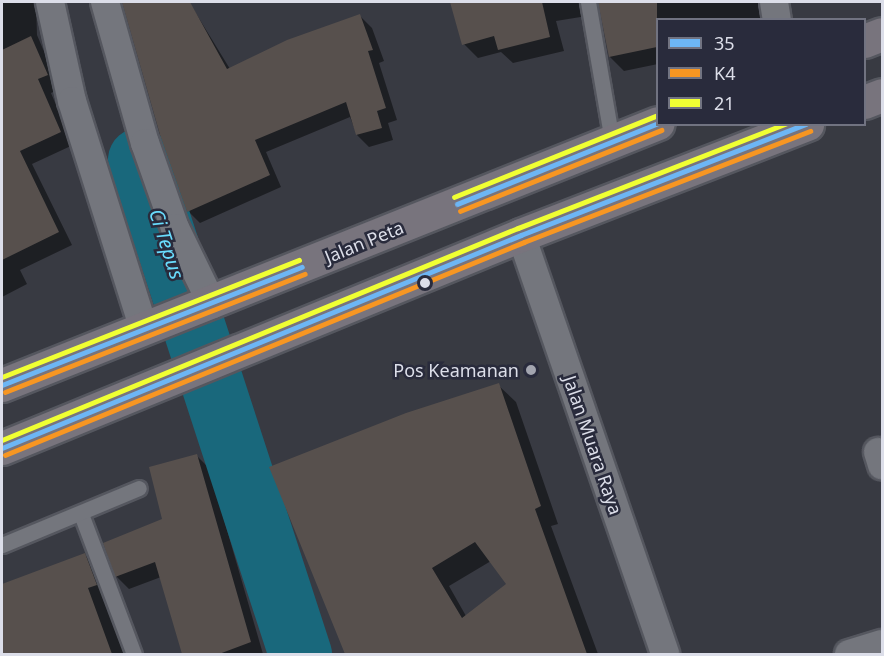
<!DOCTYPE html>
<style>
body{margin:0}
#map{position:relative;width:884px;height:656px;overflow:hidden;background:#383a42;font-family:"Noto Sans",sans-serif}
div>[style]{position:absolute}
.shadow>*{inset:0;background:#0007}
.river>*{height:63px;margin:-31.5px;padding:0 31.5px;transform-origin:31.5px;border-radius:31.5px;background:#19687c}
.building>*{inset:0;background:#57504d}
.roads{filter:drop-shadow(2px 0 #55575f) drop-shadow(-2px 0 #55575f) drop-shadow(0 2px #55575f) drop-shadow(0 -2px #55575f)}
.lane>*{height:15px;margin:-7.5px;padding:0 7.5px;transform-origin:7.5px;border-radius:7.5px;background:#74767d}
.street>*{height:28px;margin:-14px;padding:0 14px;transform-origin:14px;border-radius:14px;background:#74767d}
.primary>*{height:33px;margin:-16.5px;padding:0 16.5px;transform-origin:16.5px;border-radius:16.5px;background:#78747d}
.bus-1>*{height:4.5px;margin:-2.25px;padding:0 2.25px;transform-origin:2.25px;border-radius:2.25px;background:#6db6f5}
.bus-2>*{height:4.5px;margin:-2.25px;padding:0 2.25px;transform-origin:2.25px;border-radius:2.25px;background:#f79622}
.bus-3>*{height:4.5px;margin:-2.25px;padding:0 2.25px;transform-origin:2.25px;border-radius:2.25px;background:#f0ff33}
.dots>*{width:16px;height:16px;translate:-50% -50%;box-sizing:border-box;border:3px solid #292b3c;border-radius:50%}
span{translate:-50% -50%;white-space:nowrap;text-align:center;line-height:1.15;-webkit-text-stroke:5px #292b3c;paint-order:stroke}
.street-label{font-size:18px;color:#dcdee9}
.poi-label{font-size:18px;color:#dcdee9}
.right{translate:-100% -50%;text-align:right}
.water-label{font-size:20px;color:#69dcfd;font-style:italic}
.frame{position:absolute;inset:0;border:3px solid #dcdee9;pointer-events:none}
.legend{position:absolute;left:656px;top:18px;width:210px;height:108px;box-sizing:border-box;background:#292b3c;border:2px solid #717381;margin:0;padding:8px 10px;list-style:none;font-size:18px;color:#dcdee9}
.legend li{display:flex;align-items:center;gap:12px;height:30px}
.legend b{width:30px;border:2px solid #717381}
</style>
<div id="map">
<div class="shadow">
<div style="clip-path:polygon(2px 2px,36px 2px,37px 35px,60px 89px,51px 93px,73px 145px,32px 164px,72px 245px,20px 270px,27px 284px,2px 297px)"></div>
<div style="clip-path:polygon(124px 2px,189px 2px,230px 69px,360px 16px,372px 28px,384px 61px,379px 63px,397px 120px,388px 123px,393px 140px,369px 147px,357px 135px,350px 117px,266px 152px,281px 187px,200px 223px,188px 211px,162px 138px)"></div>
<div style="clip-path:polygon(459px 2px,782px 2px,772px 20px,658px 20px,658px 64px,624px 71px,610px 57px,600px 5px,593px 15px,556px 21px,564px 51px,513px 63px,501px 52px,478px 58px,464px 44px,452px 3px)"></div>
<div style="clip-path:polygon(evenodd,498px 385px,516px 402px,558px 524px,551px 526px,598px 654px,346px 654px,271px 468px,498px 385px,491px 561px,508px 585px,466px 616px,449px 586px,491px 561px)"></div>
<div style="clip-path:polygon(196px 455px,209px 468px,263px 654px,184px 654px,161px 577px,129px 589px,117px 577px,104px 544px,164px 520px)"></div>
<div style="clip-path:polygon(85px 555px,105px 575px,117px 605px,108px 608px,124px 654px,2px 654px,2px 586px)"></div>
</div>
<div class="river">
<div style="left:139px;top:159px;width:521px;rotate:71.98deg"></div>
</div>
<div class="building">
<div style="clip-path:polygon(122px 2px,190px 2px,227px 69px,287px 40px,360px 14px,373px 50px,368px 51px,386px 108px,377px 111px,382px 128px,356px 135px,346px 102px,255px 140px,270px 175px,187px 212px,161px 138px)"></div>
<div style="clip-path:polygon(450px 2px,542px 2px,550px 37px,498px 50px,494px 36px,462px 45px)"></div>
<div style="clip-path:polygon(598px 2px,657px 2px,657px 47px,609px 57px)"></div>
<div style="clip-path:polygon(31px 36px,48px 75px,38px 79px,61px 132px,20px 151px,59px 232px,2px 260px,2px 50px)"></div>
<div style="clip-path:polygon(evenodd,499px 383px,541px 506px,535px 509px,587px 654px,345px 654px,269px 467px,406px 413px,499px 383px,475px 542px,506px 584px,462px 618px,432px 568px,475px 542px)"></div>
<div style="clip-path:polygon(197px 454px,251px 642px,219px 654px,182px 654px,155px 562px,115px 577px,103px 543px,162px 519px,149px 467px)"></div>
<div style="clip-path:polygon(85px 553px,97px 585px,88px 588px,112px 654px,2px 654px,2px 584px)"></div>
</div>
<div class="roads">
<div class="lane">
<div style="left:588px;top:2px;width:141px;rotate:80.2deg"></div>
<div style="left:81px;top:514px;width:150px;rotate:69.3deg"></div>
<div style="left:2px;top:545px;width:148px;rotate:-22.6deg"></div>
</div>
<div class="street">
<div style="left:50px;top:2px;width:101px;rotate:77.5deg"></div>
<div style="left:72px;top:101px;width:239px;rotate:72.5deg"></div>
<div style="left:105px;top:2px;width:147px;rotate:74.2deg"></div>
<div style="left:145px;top:143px;width:90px;rotate:70.6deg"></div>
<div style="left:175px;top:228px;width:85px;rotate:64deg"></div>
<div style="left:774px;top:2px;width:18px;rotate:81deg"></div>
<div style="left:521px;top:235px;width:443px;rotate:71deg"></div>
<div style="left:878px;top:452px;width:14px;rotate:73deg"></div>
<div style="left:849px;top:654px;width:34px;rotate:-17deg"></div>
</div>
<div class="primary">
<div style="left:864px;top:41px;width:19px;rotate:-21deg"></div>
<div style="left:864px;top:102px;width:19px;rotate:-21deg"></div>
<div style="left:2px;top:385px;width:706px;rotate:-21.77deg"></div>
<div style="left:2px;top:448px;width:561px;rotate:-22.31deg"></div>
<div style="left:521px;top:235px;width:307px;rotate:-21.2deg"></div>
</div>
</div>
<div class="bus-1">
<div style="left:457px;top:204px;width:217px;rotate:-21.9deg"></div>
<div style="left:2px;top:385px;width:322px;rotate:-21.5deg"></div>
<div style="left:2px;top:448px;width:561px;rotate:-22.31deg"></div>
<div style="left:521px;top:235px;width:306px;rotate:-21.3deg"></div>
</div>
<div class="bus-2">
<div style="left:460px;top:211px;width:217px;rotate:-21.9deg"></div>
<div style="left:5px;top:392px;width:322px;rotate:-21.5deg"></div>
<div style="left:5px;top:455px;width:561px;rotate:-22.31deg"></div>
<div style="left:524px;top:242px;width:307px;rotate:-21.2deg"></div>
</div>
<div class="bus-3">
<div style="left:454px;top:197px;width:217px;rotate:-21.9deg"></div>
<div style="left:2px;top:377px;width:319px;rotate:-21.5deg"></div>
<div style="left:2px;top:440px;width:558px;rotate:-22.34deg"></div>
<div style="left:518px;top:228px;width:287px;rotate:-21.3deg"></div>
</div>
<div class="dots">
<div style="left:425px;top:283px;background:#dcdee9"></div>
<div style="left:531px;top:370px;background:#a3a5af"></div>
</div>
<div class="street-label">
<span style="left:364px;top:242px;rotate:-22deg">Jalan Peta</span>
<span style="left:593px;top:445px;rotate:71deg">Jalan Muara Raya</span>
</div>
<div class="poi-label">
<span class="right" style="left:519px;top:370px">Pos Keamanan</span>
</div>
<div class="water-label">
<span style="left:167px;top:244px;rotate:72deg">Ci Tepus</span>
</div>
<div class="frame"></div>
<ul class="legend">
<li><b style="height:8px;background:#6db6f5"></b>35</li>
<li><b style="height:8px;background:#f79622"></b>K4</li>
<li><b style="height:8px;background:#f0ff33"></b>21</li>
</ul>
</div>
